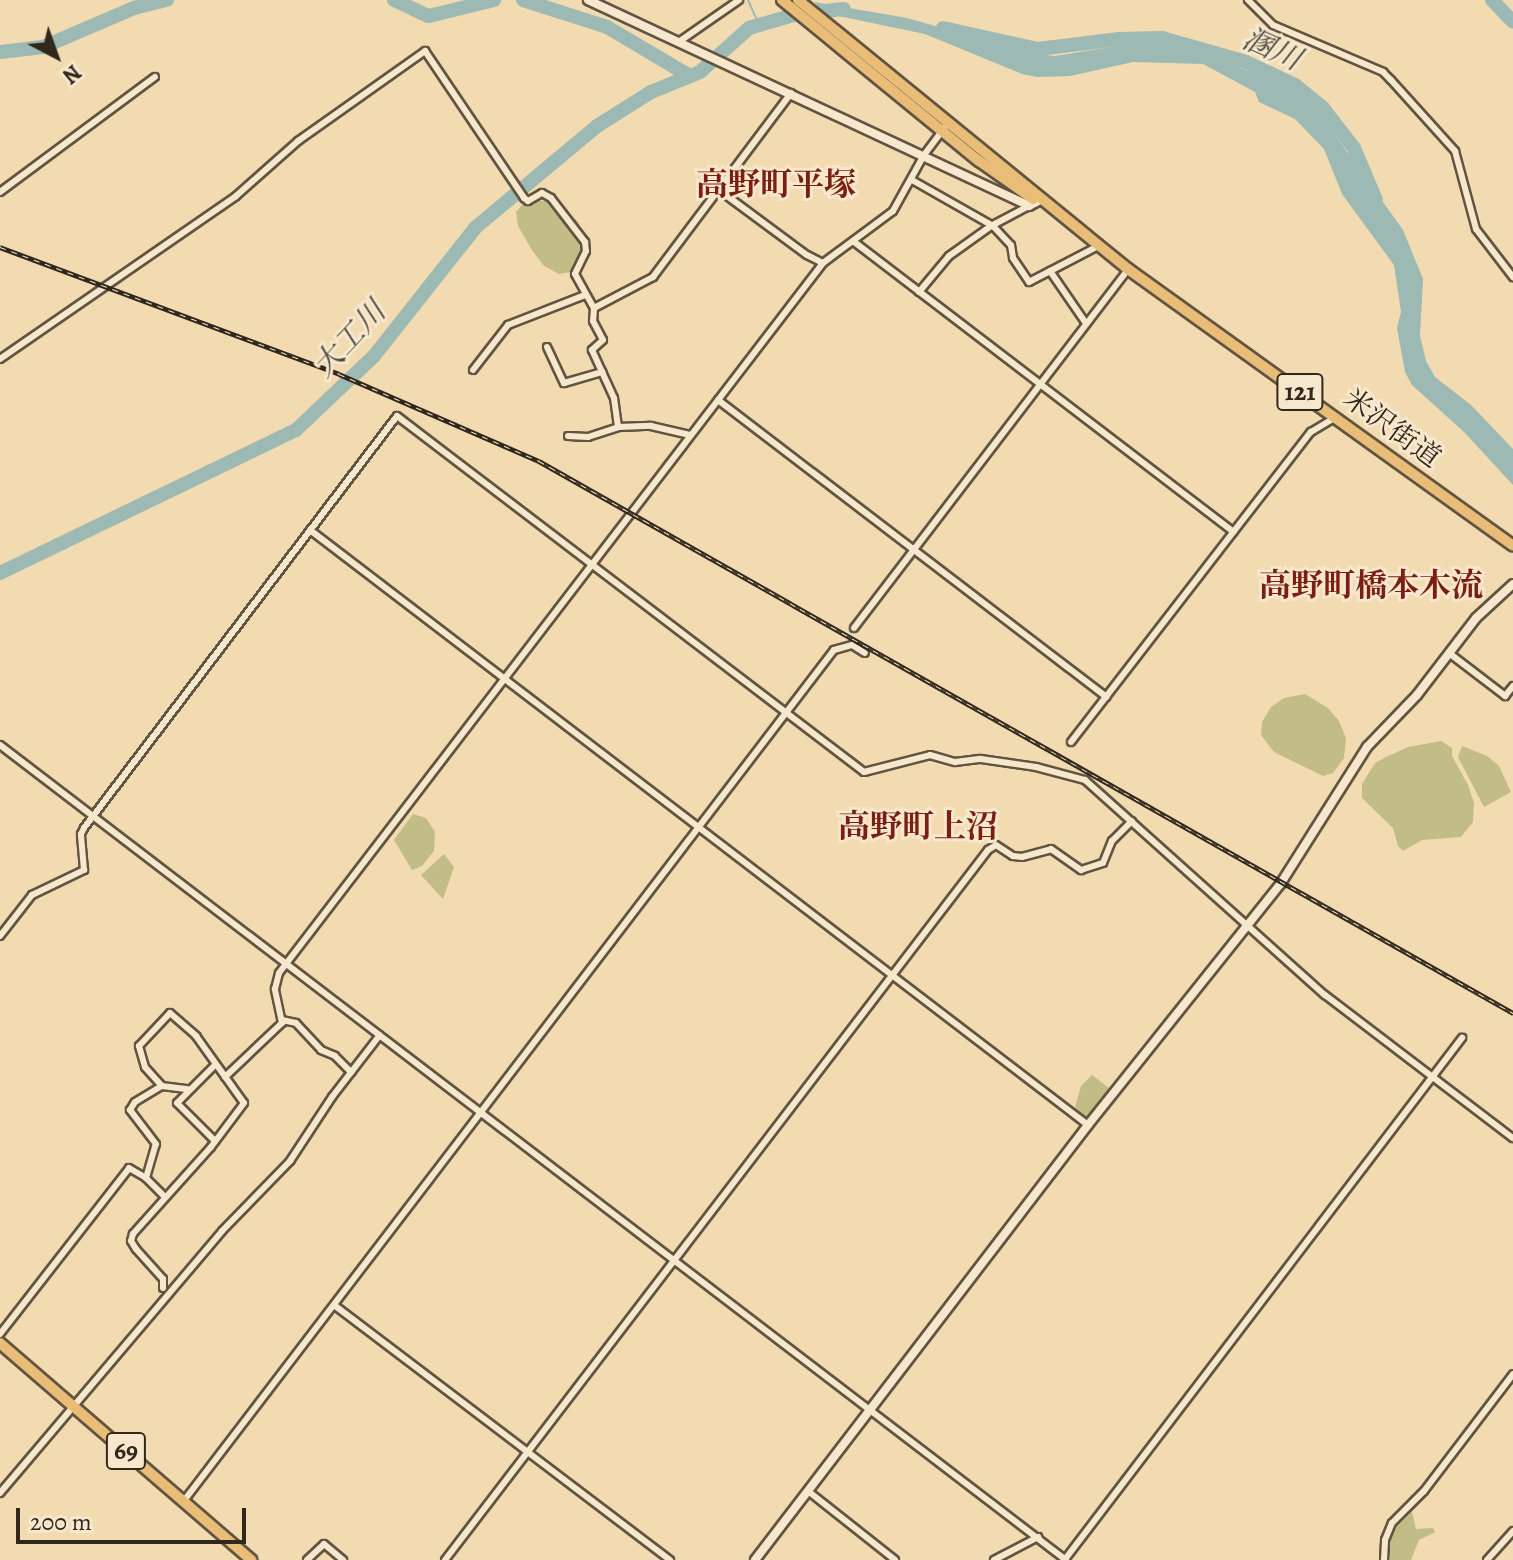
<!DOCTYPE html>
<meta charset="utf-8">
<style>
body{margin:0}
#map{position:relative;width:1513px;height:1560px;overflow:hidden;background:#f2dab1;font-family:Alegreya,"Noto Serif JP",serif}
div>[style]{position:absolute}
.green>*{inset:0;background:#c2bd86}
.water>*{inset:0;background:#9cb9b3}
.stream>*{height:2px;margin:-1px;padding:0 1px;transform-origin:1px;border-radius:1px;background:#9cb9b3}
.river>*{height:14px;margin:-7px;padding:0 7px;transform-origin:7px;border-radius:7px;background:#9cb9b3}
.roads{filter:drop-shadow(2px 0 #615441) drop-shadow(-2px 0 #615441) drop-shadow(0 2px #615441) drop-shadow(0 -2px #615441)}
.minor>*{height:6px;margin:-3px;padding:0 3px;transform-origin:3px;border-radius:3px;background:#f7e7cc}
.tertiary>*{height:8px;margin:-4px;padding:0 4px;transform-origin:4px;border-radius:4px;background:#f7e7cc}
.primary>*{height:10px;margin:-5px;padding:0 5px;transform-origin:5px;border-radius:5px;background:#e9bd78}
.trunk>*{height:10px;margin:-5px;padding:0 5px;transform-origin:5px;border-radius:5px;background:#e9bd78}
.rail>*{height:5px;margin-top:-2.5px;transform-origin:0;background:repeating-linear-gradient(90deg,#f7e7cc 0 6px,#31281c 0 12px);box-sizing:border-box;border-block:2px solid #31281c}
span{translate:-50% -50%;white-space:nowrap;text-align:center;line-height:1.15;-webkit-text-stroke:6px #f7e7cc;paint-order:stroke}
.shield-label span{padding:2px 6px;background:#f7e7cc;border:2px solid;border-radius:6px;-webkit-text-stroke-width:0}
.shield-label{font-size:26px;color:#31281c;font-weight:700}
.street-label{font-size:28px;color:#31281c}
.water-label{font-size:30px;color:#4c4c42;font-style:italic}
.quarter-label{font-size:32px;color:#7a1f14;font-weight:700}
.north{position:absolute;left:16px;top:16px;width:80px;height:80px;-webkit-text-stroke:6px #f7e7cc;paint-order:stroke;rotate:139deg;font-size:22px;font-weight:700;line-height:32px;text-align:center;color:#31281c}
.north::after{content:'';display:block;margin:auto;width:28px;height:36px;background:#31281c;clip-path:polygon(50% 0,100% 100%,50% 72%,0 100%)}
.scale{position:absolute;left:16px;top:1508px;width:230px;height:36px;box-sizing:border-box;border:4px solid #31281c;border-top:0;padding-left:10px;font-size:24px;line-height:28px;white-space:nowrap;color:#31281c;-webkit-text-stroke:6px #f7e7cc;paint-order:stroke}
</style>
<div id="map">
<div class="green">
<div style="clip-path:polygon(525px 201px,545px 201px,566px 210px,578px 222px,584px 240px,583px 259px,571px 272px,559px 274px,543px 265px,532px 250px,518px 226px,516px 212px)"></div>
<div style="clip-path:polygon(1305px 694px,1328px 708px,1339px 721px,1346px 738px,1344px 758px,1333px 773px,1323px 776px,1274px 752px,1261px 735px,1262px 722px,1271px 707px,1284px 698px)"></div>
<div style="clip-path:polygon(1441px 741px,1452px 748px,1452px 756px,1468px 785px,1474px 803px,1473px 822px,1461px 837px,1422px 840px,1403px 851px,1398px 846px,1393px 828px,1362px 798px,1362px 784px,1375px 763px,1386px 757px,1408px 747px)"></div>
<div style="clip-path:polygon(1462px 746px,1487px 756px,1499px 766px,1511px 792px,1484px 807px,1458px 757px)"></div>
<div style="clip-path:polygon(413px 814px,426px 818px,435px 832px,434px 851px,422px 866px,412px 870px,394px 840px)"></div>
<div style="clip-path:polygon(444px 854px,454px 867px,443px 899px,421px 875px)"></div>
<div style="clip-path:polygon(1092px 1075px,1109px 1088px,1088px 1119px,1075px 1107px,1081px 1086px)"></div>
<div style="clip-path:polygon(1412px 1512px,1416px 1529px,1433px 1528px,1435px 1532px,1419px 1540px,1411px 1560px,1388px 1560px,1388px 1535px)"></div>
</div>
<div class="water">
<div style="clip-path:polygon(814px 2px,907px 18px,1035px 54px,1055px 56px,1142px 42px,1184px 46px,1285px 85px,1301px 95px,1323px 118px,1403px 230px,1423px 279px,1420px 336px,1426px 361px,1435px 377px,1471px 405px,1513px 449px,1513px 485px,1464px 432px,1412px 385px,1405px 372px,1397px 328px,1401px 312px,1394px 265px,1342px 194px,1324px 149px,1295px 119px,1259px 102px,1255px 92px,1203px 64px,1133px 62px,1070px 76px,1037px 77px,1022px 74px,925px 34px,829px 14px)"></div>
</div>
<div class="stream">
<div style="left:748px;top:0;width:27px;rotate:66deg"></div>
</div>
<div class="river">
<div style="left:394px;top:0;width:38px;rotate:25deg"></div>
<div style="left:429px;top:16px;width:67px;rotate:-13.8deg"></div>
<div style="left:523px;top:0;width:88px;rotate:17.8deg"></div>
<div style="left:607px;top:27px;width:96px;rotate:30.6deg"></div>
<div style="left:1492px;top:0;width:30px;rotate:46deg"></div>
<div style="left:943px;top:28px;width:97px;rotate:12.5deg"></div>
<div style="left:1038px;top:49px;width:82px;rotate:-7deg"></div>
<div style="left:1119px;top:39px;width:43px;rotate:-1.3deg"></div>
<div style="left:1162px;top:38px;width:87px;rotate:15.9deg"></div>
<div style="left:1246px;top:62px;width:54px;rotate:25.1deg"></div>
<div style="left:1295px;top:85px;width:36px;rotate:39deg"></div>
<div style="left:1323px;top:108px;width:51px;rotate:52.2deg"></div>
<div style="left:1354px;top:148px;width:56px;rotate:67.1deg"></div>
<div style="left:0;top:52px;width:43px;rotate:-6.6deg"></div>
<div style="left:43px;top:47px;width:99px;rotate:-23.2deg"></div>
<div style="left:134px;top:8px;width:34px;rotate:-14deg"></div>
<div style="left:0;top:573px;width:329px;rotate:-25.8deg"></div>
<div style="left:296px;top:430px;width:108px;rotate:-43.5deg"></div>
<div style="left:374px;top:356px;width:163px;rotate:-51.7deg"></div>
<div style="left:475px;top:228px;width:159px;rotate:-39.9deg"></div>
<div style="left:597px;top:126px;width:64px;rotate:-32.2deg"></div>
<div style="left:651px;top:92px;width:53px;rotate:-22.2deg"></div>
<div style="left:700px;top:72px;width:66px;rotate:-41.9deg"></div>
<div style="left:749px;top:28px;width:50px;rotate:-16.3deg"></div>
<div style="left:797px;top:14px;width:47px;rotate:-6.1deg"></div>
</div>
<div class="roads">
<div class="minor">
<div style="left:1248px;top:0;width:35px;rotate:45deg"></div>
<div style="left:1273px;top:25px;width:120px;rotate:23.1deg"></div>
<div style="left:1383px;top:72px;width:11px;rotate:45deg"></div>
<div style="left:1391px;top:80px;width:96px;rotate:48deg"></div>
<div style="left:1455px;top:151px;width:81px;rotate:74.9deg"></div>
<div style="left:1476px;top:229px;width:61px;rotate:52.4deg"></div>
<div style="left:680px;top:41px;width:72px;rotate:-34.8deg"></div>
<div style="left:912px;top:180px;width:93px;rotate:29.6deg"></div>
<div style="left:993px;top:226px;width:26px;rotate:47deg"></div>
<div style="left:1011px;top:245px;width:13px;rotate:81deg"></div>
<div style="left:1013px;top:258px;width:29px;rotate:56deg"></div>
<div style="left:1029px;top:282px;width:80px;rotate:-27.5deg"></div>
<div style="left:719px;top:190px;width:109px;rotate:36.5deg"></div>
<div style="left:807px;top:255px;width:18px;rotate:27deg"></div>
<div style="left:0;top:192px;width:193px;rotate:-36.6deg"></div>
<div style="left:853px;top:241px;width:479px;rotate:37.4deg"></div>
<div style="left:1050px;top:271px;width:62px;rotate:55.5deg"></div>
<div style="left:919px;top:292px;width:47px;rotate:-50.2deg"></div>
<div style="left:949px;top:256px;width:52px;rotate:-35.5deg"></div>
<div style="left:991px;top:226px;width:43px;rotate:-27.8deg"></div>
<div style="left:594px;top:308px;width:67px;rotate:-27.7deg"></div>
<div style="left:653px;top:277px;width:230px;rotate:-53.1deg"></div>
<div style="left:547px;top:347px;width:40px;rotate:65deg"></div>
<div style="left:564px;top:383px;width:40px;rotate:-16deg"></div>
<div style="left:0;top:359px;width:287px;rotate:-34.6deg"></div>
<div style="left:236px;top:196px;width:83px;rotate:-41.6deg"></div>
<div style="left:298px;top:141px;width:156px;rotate:-35.3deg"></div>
<div style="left:425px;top:51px;width:177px;rotate:56deg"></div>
<div style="left:524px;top:198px;width:5px;rotate:37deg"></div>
<div style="left:528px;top:201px;width:16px;rotate:-30deg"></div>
<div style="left:542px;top:193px;width:10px;rotate:29deg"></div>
<div style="left:551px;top:198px;width:56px;rotate:52.3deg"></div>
<div style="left:585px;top:242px;width:9px;rotate:84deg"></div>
<div style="left:586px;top:251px;width:25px;rotate:116deg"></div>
<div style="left:575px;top:274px;width:39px;rotate:61deg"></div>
<div style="left:594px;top:308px;width:13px;rotate:94deg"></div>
<div style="left:593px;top:321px;width:21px;rotate:62deg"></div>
<div style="left:603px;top:340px;width:15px;rotate:138deg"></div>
<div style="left:592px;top:350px;width:53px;rotate:65.4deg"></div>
<div style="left:614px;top:398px;width:29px;rotate:82deg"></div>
<div style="left:618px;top:427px;width:33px;rotate:-2deg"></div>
<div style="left:651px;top:426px;width:40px;rotate:13deg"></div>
<div style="left:473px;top:370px;width:57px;rotate:-52.1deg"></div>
<div style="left:508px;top:325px;width:83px;rotate:-21.3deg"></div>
<div style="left:718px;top:400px;width:489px;rotate:37.4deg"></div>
<div style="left:568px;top:436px;width:20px;rotate:3deg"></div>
<div style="left:588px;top:437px;width:32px;rotate:-18deg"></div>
<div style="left:310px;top:530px;width:979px;rotate:37.41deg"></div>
<div style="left:854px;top:628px;width:452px;rotate:-52.6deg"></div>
<div style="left:1449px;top:653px;width:71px;rotate:37.5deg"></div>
<div style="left:1505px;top:696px;width:13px;rotate:-51deg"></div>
<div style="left:1071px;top:742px;width:392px;rotate:-52.3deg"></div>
<div style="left:1311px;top:432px;width:29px;rotate:-31deg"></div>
<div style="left:0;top:745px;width:1342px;rotate:37.4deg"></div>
<div style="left:0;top:936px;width:52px;rotate:-52deg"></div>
<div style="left:32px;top:895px;width:58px;rotate:-25.7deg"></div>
<div style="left:84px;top:870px;width:36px;rotate:-95deg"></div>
<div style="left:81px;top:834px;width:7px;rotate:-63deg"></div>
<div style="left:84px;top:828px;width:517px;rotate:-52.78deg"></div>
<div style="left:397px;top:416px;width:587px;rotate:37.32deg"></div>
<div style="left:864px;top:772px;width:68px;rotate:-14.4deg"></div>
<div style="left:930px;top:755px;width:26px;rotate:16deg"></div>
<div style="left:955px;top:762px;width:26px;rotate:-7deg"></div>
<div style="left:981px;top:759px;width:56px;rotate:8.3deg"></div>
<div style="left:1036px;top:767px;width:51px;rotate:14.9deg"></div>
<div style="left:1085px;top:780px;width:322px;rotate:41.9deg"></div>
<div style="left:1325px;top:995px;width:236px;rotate:37.3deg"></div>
<div style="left:282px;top:1020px;width:14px;rotate:12deg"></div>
<div style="left:296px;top:1023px;width:37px;rotate:47deg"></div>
<div style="left:321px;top:1050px;width:15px;rotate:23deg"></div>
<div style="left:335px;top:1056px;width:23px;rotate:45deg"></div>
<div style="left:214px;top:1066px;width:52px;rotate:135deg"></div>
<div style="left:177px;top:1103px;width:54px;rotate:45deg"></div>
<div style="left:225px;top:1077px;width:79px;rotate:-43.5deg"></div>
<div style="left:282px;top:1023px;width:35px;rotate:-102deg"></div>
<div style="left:275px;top:989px;width:16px;rotate:-76deg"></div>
<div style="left:279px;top:973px;width:894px;rotate:-52.54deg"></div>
<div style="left:823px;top:263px;width:87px;rotate:-36.6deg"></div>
<div style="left:893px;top:211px;width:64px;rotate:-61deg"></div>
<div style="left:924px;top:155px;width:40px;rotate:-53deg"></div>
<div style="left:162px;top:1086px;width:26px;rotate:7deg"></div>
<div style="left:146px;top:1178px;width:35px;rotate:-74deg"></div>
<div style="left:156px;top:1144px;width:43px;rotate:-127.4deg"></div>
<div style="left:130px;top:1110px;width:9px;rotate:-58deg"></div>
<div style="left:135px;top:1102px;width:31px;rotate:-31deg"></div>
<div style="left:162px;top:1086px;width:25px;rotate:-132deg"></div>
<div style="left:145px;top:1067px;width:22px;rotate:-106deg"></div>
<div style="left:139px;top:1046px;width:45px;rotate:-46.8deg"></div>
<div style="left:170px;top:1013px;width:35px;rotate:41deg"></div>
<div style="left:196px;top:1036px;width:82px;rotate:54.4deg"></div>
<div style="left:244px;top:1103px;width:55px;rotate:126.9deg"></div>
<div style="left:211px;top:1147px;width:117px;rotate:131.9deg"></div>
<div style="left:133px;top:1234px;width:7px;rotate:106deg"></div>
<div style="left:131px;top:1241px;width:9px;rotate:58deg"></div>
<div style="left:136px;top:1249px;width:40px;rotate:48deg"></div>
<div style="left:163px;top:1279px;width:9px;rotate:90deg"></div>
<div style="left:334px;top:1305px;width:422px;rotate:37.2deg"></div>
<div style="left:0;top:1334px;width:210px;rotate:-52.1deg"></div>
<div style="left:129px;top:1168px;width:20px;rotate:30deg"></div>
<div style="left:146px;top:1178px;width:27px;rotate:45deg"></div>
<div style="left:808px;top:1491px;width:111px;rotate:38.4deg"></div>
<div style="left:0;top:1493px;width:343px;rotate:-49.7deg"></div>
<div style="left:222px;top:1231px;width:98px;rotate:-45.8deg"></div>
<div style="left:290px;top:1161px;width:77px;rotate:-56.7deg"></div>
<div style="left:332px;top:1097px;width:78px;rotate:-52.3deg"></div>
<div style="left:183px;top:1502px;width:1072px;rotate:-52.62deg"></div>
<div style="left:834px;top:650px;width:19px;rotate:-16deg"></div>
<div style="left:852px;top:645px;width:15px;rotate:32deg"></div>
<div style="left:1066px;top:1558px;width:654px;rotate:-52.71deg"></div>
<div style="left:307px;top:1560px;width:23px;rotate:-43deg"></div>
<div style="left:324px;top:1544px;width:25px;rotate:40deg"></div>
<div style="left:445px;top:1560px;width:894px;rotate:-52.59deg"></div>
<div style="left:988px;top:850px;width:9px;rotate:-32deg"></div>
<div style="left:996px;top:845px;width:20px;rotate:33deg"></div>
<div style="left:1013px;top:856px;width:9px;rotate:6deg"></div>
<div style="left:1022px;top:857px;width:30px;rotate:-15deg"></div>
<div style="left:1051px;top:849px;width:37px;rotate:35deg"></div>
<div style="left:1081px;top:870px;width:23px;rotate:-18deg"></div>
<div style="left:1103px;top:863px;width:24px;rotate:-68deg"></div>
<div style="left:1112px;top:841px;width:28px;rotate:-45deg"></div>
<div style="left:994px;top:1560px;width:50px;rotate:-27.6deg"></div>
<div style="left:1384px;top:1560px;width:20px;rotate:-87deg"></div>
<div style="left:1385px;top:1540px;width:18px;rotate:-68deg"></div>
<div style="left:1392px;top:1523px;width:45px;rotate:-45deg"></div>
<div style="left:1424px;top:1491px;width:147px;rotate:-52.7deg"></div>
<div style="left:1487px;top:1560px;width:39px;rotate:-48deg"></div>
</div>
<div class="tertiary">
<div style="left:588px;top:0;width:487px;rotate:25deg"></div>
<div style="left:1029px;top:206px;width:15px;rotate:-28deg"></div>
<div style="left:755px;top:1560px;width:548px;rotate:-52.57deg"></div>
<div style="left:1088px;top:1125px;width:310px;rotate:-51.4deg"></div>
<div style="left:1281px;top:883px;width:161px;rotate:-57.7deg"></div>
<div style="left:1367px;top:747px;width:72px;rotate:-46.1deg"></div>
<div style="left:1417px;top:695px;width:97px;rotate:-52.5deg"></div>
<div style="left:1476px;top:618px;width:50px;rotate:-42.6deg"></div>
</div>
<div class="primary">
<div style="left:0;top:1343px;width:332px;rotate:40.8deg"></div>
</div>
<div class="trunk">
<div style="left:782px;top:0;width:254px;rotate:39.3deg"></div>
<div style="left:979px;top:161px;width:66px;rotate:35.1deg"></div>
<div style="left:798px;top:0;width:426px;rotate:39.2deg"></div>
<div style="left:1128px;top:269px;width:474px;rotate:35.7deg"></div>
</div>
</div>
<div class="rail">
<div style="left:0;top:247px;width:362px;rotate:20.5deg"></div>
<div style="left:339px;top:374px;width:218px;rotate:23.5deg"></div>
<div style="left:539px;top:461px;width:1120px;rotate:29.54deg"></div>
</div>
<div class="shield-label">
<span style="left:1300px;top:392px">121</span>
<span style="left:126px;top:1451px">69</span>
</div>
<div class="street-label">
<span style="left:1392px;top:428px;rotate:36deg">米沢街道</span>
</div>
<div class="water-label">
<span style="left:1272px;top:49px;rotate:24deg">溷川</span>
<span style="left:349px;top:339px;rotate:-47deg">大工川</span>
</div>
<div class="quarter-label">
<span style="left:776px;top:184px">高野町平塚</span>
<span style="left:1371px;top:585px">高野町橋本木流</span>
<span style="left:918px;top:826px">高野町上沼</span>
</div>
<div class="north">N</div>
<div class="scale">200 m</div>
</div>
